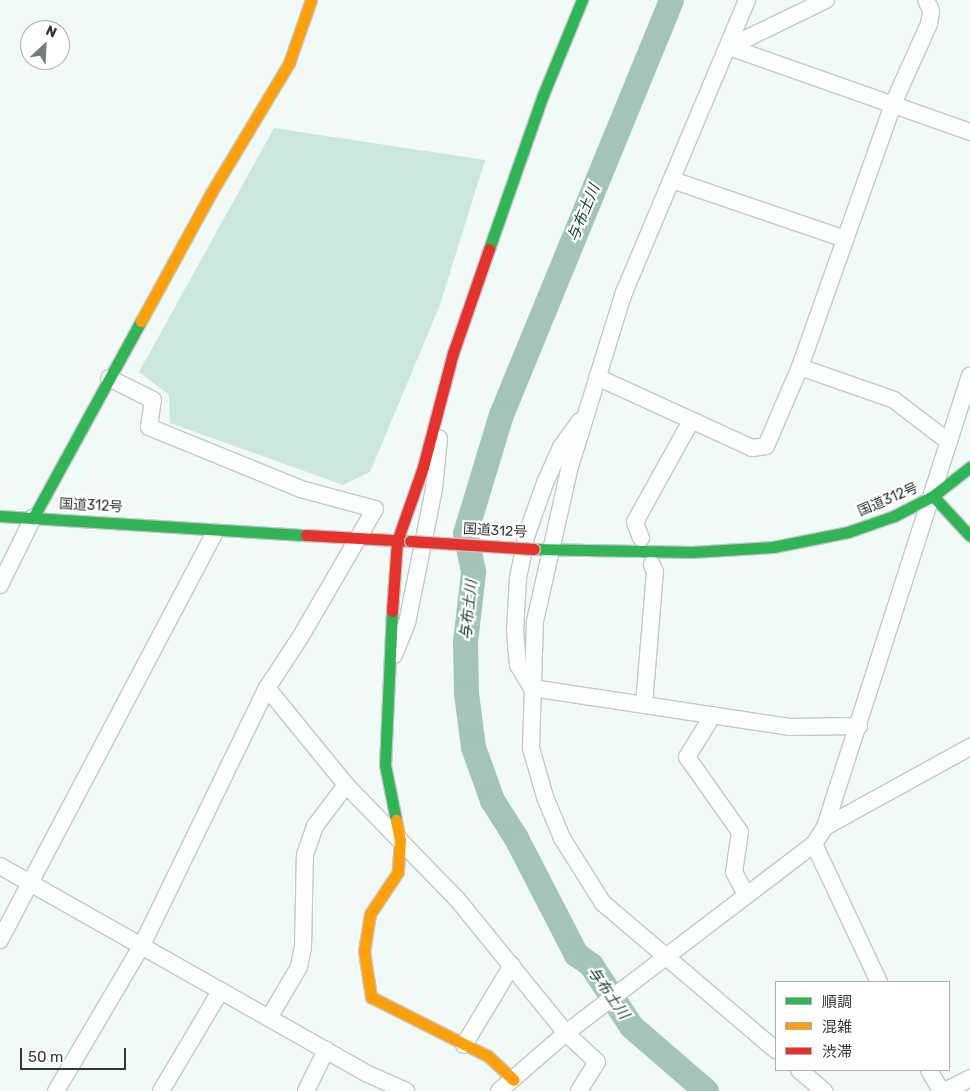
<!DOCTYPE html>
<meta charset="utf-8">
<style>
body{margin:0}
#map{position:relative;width:970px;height:1091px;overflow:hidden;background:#f2faf7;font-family:Rubik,"Noto Sans JP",sans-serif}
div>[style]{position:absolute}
.green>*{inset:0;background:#cbe7dd}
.river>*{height:25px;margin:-12.5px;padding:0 12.5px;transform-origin:12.5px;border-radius:12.5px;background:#a3c4b7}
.roads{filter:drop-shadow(1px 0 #c3c9c7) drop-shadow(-1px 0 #c3c9c7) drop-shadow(0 1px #c3c9c7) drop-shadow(0 -1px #c3c9c7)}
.street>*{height:16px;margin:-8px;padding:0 8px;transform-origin:8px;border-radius:8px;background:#fdfefe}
.fast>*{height:11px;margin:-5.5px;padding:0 5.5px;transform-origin:5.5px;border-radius:5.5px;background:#30b455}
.slow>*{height:11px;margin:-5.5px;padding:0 5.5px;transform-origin:5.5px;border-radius:5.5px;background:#ff9f0a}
.jam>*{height:11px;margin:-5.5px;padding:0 5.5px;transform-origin:5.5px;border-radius:5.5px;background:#e5322d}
.bridges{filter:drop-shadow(1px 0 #c3c9c7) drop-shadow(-1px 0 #c3c9c7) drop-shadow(0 1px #c3c9c7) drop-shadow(0 -1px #c3c9c7)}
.jam-bridge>*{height:11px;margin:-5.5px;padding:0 5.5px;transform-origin:5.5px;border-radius:5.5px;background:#e5322d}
span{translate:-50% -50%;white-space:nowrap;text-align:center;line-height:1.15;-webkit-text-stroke:4.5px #fff;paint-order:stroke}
.street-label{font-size:14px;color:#323835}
.water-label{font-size:15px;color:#143b2f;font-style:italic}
.legend{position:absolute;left:775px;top:981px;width:175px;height:90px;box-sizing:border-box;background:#fff;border:1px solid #adafae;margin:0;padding:6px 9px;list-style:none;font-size:15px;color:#323835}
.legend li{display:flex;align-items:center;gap:10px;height:25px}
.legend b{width:25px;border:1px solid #adafae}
.north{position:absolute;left:20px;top:20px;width:50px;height:50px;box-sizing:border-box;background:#fff;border:1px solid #adafae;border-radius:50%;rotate:25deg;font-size:14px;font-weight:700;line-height:20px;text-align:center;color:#323835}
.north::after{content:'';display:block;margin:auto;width:18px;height:22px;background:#757c79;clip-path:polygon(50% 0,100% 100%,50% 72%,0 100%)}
.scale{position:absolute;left:20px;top:1048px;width:106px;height:22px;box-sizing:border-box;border:2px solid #323835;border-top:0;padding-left:6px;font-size:15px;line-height:18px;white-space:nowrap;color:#323835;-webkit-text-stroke:4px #fff;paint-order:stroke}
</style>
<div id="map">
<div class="green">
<div style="clip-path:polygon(274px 128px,485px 160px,440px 305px,370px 472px,343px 485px,170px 423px,169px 395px,139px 372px)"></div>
</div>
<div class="river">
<div style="left:671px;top:0;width:448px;rotate:112.3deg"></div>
<div style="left:501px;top:414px;width:124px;rotate:106.8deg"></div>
<div style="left:465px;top:533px;width:40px;rotate:78deg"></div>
<div style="left:473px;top:572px;width:70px;rotate:96.5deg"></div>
<div style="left:465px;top:642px;width:51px;rotate:88.9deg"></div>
<div style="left:466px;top:693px;width:54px;rotate:82.6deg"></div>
<div style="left:473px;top:747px;width:56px;rotate:70.3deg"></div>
<div style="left:492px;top:800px;width:45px;rotate:57.7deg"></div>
<div style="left:516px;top:838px;width:131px;rotate:62.7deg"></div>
<div style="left:576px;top:954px;width:19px;rotate:36deg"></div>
<div style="left:591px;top:965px;width:73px;rotate:56.7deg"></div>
<div style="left:631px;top:1026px;width:99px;rotate:40.9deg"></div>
</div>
<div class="roads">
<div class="street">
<div style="left:747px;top:0;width:317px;rotate:112.8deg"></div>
<div style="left:624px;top:292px;width:182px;rotate:107.2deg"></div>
<div style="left:570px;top:466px;width:159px;rotate:102.7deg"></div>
<div style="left:535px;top:621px;width:127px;rotate:91.8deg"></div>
<div style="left:531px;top:748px;width:51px;rotate:74.1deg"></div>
<div style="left:545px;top:797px;width:44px;rotate:67.5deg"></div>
<div style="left:562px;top:838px;width:77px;rotate:57.8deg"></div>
<div style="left:603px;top:903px;width:227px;rotate:40.4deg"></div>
<div style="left:729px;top:47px;width:256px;rotate:19.4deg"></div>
<div style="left:729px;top:47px;width:108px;rotate:-25.9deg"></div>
<div style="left:672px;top:180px;width:183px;rotate:18.8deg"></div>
<div style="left:800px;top:367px;width:100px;rotate:19.3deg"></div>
<div style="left:894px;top:400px;width:69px;rotate:37.4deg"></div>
<div style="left:597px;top:377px;width:170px;rotate:24.6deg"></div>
<div style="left:752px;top:448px;width:14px;rotate:-8deg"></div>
<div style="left:766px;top:446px;width:86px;rotate:-66.7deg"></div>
<div style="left:800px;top:367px;width:279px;rotate:-70.5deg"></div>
<div style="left:893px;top:104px;width:88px;rotate:-65.8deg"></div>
<div style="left:929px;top:24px;width:13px;rotate:-81deg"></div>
<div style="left:931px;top:11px;width:12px;rotate:-114deg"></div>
<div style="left:580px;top:421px;width:32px;rotate:126deg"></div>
<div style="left:561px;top:447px;width:36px;rotate:114deg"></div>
<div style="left:546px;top:480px;width:57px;rotate:109.4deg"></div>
<div style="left:527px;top:534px;width:45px;rotate:101.6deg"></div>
<div style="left:518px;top:578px;width:53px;rotate:93.2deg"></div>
<div style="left:515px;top:631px;width:34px;rotate:85deg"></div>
<div style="left:518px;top:665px;width:27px;rotate:59deg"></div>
<div style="left:532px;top:688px;width:260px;rotate:8.6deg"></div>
<div style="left:789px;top:727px;width:70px;rotate:-0.8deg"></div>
<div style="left:641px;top:538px;width:17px;rotate:-111deg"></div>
<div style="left:635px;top:522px;width:115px;rotate:-61deg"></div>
<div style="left:0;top:585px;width:75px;rotate:-63.8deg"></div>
<div style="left:394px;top:655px;width:35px;rotate:-68deg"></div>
<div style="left:407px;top:623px;width:137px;rotate:-78.6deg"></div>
<div style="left:434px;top:489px;width:51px;rotate:-84.4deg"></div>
<div style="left:267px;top:688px;width:125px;rotate:50.8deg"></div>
<div style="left:346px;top:785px;width:159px;rotate:45.8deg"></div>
<div style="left:457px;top:899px;width:173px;rotate:50.9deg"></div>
<div style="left:566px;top:1033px;width:42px;rotate:43.1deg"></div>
<div style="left:597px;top:1062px;width:34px;rotate:122deg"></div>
<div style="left:644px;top:705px;width:133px;rotate:-85.3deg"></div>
<div style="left:655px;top:572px;width:8px;rotate:-113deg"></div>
<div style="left:713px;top:715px;width:49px;rotate:121.8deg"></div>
<div style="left:687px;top:757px;width:92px;rotate:54.8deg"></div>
<div style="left:740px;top:832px;width:40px;rotate:98.5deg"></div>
<div style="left:734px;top:872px;width:26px;rotate:62deg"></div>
<div style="left:825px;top:827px;width:166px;rotate:-28.9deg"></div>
<div style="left:814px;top:844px;width:153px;rotate:64.8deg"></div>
<div style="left:0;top:866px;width:423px;rotate:29.5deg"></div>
<div style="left:368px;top:1074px;width:42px;rotate:24.1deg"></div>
<div style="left:0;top:940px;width:461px;rotate:-62.2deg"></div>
<div style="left:269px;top:1018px;width:59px;rotate:-59.5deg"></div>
<div style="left:299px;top:967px;width:20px;rotate:-79deg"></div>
<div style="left:303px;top:947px;width:92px;rotate:-88.8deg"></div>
<div style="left:305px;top:855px;width:31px;rotate:-71deg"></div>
<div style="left:315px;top:826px;width:51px;rotate:-52.9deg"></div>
<div style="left:464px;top:1045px;width:93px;rotate:-59deg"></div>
<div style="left:799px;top:1070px;width:33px;rotate:40deg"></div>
<div style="left:929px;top:1070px;width:24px;rotate:60deg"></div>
<div style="left:56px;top:1091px;width:169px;rotate:-59.5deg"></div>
<div style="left:142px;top:945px;width:286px;rotate:-64.1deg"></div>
<div style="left:267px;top:688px;width:62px;rotate:-56.8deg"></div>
<div style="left:301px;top:636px;width:147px;rotate:-59.8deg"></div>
<div style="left:375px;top:509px;width:77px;rotate:-164.9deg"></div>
<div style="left:301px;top:489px;width:164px;rotate:-157.8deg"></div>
<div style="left:149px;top:427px;width:27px;rotate:-82deg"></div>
<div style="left:153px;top:400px;width:49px;rotate:-153.4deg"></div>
<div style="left:161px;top:1091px;width:117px;rotate:-59.3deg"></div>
<div style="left:306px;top:1091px;width:46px;rotate:-64deg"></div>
<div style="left:499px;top:1091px;width:89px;rotate:-40.9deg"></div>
<div style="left:566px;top:1033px;width:312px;rotate:-37.3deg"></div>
<div style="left:814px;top:844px;width:20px;rotate:-57deg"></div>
<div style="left:825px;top:827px;width:474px;rotate:-72.2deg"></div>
<div style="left:945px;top:1091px;width:28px;rotate:-27deg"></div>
</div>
<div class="fast">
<div style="left:489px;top:249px;width:163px;rotate:-70.7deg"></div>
<div style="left:543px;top:95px;width:103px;rotate:-67.7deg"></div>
<div style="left:933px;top:496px;width:54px;rotate:47.2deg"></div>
<div style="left:0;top:516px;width:307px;rotate:3.6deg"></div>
<div style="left:33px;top:518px;width:225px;rotate:-61.3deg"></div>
<div style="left:534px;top:549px;width:158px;rotate:1.1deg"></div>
<div style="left:692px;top:552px;width:81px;rotate:-3.5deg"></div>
<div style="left:773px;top:547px;width:76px;rotate:-11.3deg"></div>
<div style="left:848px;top:532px;width:49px;rotate:-19.2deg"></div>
<div style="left:894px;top:516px;width:44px;rotate:-27.1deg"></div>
<div style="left:933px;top:496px;width:47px;rotate:-38.1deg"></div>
<div style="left:392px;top:611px;width:154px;rotate:92.6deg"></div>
<div style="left:385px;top:765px;width:56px;rotate:78.7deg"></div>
</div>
<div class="slow">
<div style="left:141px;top:321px;width:146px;rotate:-61.3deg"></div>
<div style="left:211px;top:193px;width:152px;rotate:-59deg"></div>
<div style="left:289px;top:63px;width:67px;rotate:-70.8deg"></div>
<div style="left:396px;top:820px;width:20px;rotate:79deg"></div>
<div style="left:400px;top:840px;width:32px;rotate:94deg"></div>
<div style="left:398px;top:872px;width:50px;rotate:123.7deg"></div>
<div style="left:370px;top:914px;width:37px;rotate:99deg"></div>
<div style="left:364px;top:951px;width:47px;rotate:81.3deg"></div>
<div style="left:371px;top:997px;width:131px;rotate:26.8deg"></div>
<div style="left:488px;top:1056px;width:35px;rotate:43deg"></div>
</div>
<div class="jam">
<div style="left:306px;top:535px;width:104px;rotate:3.3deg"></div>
<div style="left:392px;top:611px;width:70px;rotate:-85.9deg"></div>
<div style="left:397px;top:541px;width:78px;rotate:-70.6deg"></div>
<div style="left:423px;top:467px;width:118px;rotate:-75.3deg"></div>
<div style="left:453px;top:353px;width:110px;rotate:-70.9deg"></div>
</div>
</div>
<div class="bridges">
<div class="jam-bridge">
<div style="left:410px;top:541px;width:124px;rotate:3.7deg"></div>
</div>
</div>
<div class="street-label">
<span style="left:888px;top:500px;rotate:-23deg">国道312号</span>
<span style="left:91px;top:506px;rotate:3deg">国道312号</span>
<span style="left:495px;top:531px;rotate:3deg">国道312号</span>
</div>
<div class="water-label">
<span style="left:584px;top:213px;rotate:-68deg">与布土川</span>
<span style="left:469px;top:610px;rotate:-84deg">与布土川</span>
<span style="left:608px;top:993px;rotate:55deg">与布土川</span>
</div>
<ul class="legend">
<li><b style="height:6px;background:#30b455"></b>順調</li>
<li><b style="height:6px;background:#ff9f0a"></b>混雑</li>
<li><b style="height:6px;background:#e5322d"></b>渋滞</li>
</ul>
<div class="north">N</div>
<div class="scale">50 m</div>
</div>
